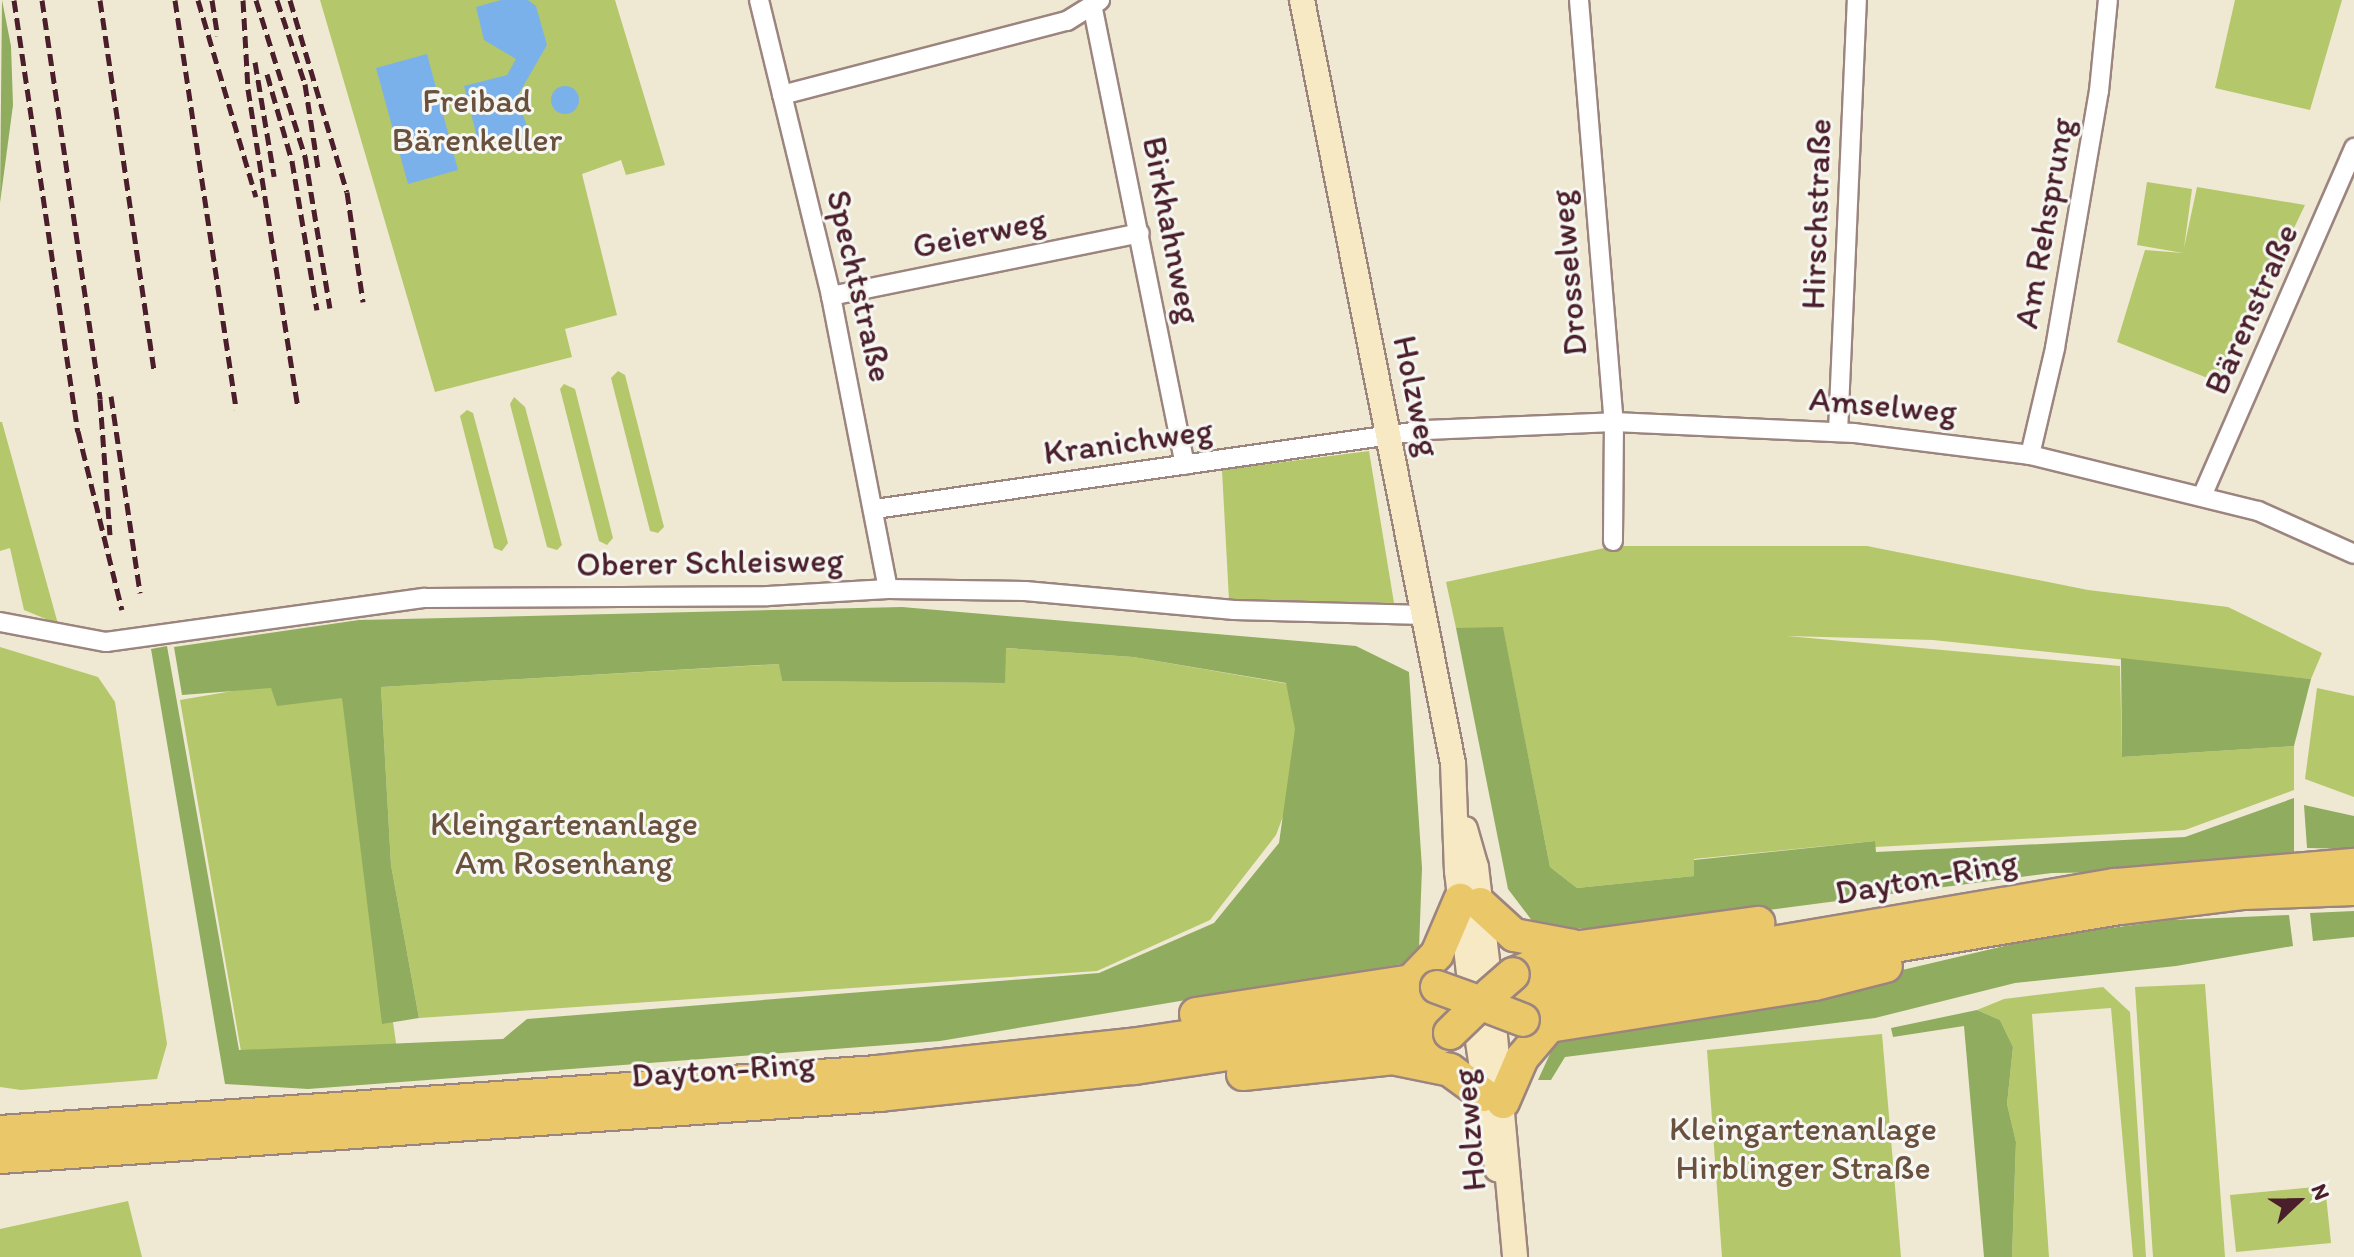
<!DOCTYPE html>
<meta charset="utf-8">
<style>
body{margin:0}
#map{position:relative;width:2354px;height:1257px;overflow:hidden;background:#efe9d3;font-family:Itim,sans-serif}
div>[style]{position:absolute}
.green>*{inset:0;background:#b5c76b}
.forest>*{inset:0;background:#90ac5f}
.water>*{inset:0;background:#7bb1ea}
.round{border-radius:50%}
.roads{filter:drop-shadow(2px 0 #9c847f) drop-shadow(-2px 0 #9c847f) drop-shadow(0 2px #9c847f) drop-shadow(0 -2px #9c847f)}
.street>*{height:18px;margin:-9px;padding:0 9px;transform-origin:9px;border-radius:9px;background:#fff}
.secondary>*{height:24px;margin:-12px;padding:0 12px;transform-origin:12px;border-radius:12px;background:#f7e9c3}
.highway>*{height:32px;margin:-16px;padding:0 16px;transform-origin:16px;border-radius:16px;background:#eac769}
.rail>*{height:5px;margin-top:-2.5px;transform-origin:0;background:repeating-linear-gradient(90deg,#4a1f2b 0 12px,transparent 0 18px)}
.bridges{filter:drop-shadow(2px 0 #9c847f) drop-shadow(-2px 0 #9c847f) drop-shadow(0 2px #9c847f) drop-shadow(0 -2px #9c847f)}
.highway-bridge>*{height:32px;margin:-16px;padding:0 16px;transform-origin:16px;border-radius:16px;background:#eac769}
span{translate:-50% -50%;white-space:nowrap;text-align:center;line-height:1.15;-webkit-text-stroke:6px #f6f6f2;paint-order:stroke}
.park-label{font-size:34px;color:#6a513e}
.street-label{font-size:34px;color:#4a1f2b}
.north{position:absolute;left:2258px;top:1161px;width:80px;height:80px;-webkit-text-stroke:6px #f6f6f2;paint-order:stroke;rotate:68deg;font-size:22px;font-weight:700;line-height:32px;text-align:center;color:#4a1f2b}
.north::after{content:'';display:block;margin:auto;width:28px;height:36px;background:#4a1f2b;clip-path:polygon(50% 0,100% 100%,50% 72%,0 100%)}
</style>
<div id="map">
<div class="green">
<div style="clip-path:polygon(320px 0,615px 0,665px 165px,626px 175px,621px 160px,582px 174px,617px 315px,565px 329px,572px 357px,435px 392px)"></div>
<div style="clip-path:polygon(2235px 0,2342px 0,2310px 110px,2215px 88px)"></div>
<div style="clip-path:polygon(2147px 182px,2192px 189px,2184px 248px,2197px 187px,2305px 205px,2220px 383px,2117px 342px,2145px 250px,2183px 253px,2137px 245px)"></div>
<div style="clip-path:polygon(618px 371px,625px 375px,664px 527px,658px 533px,650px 531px,611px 378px)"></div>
<div style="clip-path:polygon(564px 384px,575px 389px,613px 538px,607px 545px,599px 541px,560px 389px)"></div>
<div style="clip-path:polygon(514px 397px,525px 407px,562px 545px,557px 550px,547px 547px,510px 404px)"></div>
<div style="clip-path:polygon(467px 410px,473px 413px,508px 543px,502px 551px,494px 548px,460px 416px)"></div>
<div style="clip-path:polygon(0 422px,2px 422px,58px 624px,24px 610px,10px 548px,0 551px)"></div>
<div style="clip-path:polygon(1369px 451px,1394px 603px,1229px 600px,1222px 470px)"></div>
<div style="clip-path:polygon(1614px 546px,1867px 546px,2088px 590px,2228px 607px,2322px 653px,2311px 679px,1933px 640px,1787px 636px,2120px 666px,2122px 757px,2294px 746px,2294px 790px,2185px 830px,1875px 847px,1875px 841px,1694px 859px,1694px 876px,1577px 888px,1550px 867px,1503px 629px,1456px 628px,1446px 582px)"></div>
<div style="clip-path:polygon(0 647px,98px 677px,115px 702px,167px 1044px,157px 1079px,21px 1090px,0 1087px)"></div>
<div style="clip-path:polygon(1005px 648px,1133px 657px,1330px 691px,1276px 835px,1210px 920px,1097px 971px,419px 1018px,391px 865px,381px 687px,780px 664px,782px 681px,1004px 683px)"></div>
<div style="clip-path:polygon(343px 672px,397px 1050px,242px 1057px,180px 700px)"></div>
<div style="clip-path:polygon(2317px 688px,2354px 696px,2354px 797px,2305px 779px)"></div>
<div style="clip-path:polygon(2205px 984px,2225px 1257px,2153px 1257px,2135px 987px)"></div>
<div style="clip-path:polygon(2103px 987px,2130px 1012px,2146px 1257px,2133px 1257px,2111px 1008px,2032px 1014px,2049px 1257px,2012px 1257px,2016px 1142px,2007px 1104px,2013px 1047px,2000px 1020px,1977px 1010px,2004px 999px)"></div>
<div style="clip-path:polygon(1882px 1034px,1901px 1257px,1722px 1257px,1707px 1050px)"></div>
<div style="clip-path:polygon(2325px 1186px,2331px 1243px,2236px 1252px,2230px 1195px)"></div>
<div style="clip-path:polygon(128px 1201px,142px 1257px,0 1257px,0 1229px)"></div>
</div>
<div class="forest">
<div style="clip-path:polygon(2px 0,11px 46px,13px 105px,0 203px)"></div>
<div style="clip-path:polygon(902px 607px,1356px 646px,1409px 672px,1422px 868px,1419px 949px,1408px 963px,940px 1041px,308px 1089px,225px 1084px,151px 649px,167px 646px,239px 1050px,503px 1039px,527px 1019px,1099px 973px,1214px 923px,1279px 843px,1295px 729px,1286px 683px,1133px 657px,1006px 648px,1005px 683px,782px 681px,779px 664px,381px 687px,391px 865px,419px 1018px,382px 1024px,342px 698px,277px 706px,271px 688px,182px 695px,174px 647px,359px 620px)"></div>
<div style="clip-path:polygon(1503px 627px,1550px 867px,1577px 888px,1694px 876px,1694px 860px,1875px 841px,1876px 852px,2185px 837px,2294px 798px,2294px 853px,2123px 872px,2052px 873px,1653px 925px,1549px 930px,1533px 922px,1508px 889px,1456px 628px)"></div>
<div style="clip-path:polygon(2121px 658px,2311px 679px,2294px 746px,2122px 757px)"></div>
<div style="clip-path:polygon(2304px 805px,2354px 816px,2354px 849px,2307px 848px)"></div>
<div style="clip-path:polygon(2354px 911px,2354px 937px,2313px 941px,2310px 913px)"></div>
<div style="clip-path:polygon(2289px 915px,2293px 946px,2176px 966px,2015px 983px,1875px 1018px,1565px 1057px,1551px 1080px,1538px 1080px,1559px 1034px,1779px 999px,2042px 937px,2171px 920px)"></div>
<div style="clip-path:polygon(1977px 1010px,2000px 1020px,2013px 1047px,2007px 1104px,2016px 1142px,2012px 1257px,1984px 1257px,1964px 1026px,1893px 1037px,1891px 1028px)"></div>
</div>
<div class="water">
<div style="clip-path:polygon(501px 0,528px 0,536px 6px,547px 45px,517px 97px,529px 132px,479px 145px,464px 86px,507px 75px,516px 59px,484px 40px,476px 7px)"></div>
<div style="clip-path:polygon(427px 54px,458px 170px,408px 184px,376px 68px)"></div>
<div class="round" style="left:551px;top:86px;width:28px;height:28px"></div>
</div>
<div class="roads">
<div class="street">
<div style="left:759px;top:0;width:305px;rotate:76.3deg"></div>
<div style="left:831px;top:296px;width:298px;rotate:79deg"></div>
<div style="left:1579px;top:0;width:423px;rotate:85.3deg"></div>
<div style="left:1614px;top:422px;width:119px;rotate:90.5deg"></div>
<div style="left:1093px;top:9px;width:465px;rotate:78.6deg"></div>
<div style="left:782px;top:95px;width:294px;rotate:-14.6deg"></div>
<div style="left:1067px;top:21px;width:39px;rotate:-32deg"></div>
<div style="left:831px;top:296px;width:315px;rotate:-11.5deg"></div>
<div style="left:1838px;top:432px;width:432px;rotate:-87.5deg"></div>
<div style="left:2030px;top:455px;width:110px;rotate:-76.8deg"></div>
<div style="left:2055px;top:348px;width:261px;rotate:-80.3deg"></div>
<div style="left:2099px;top:91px;width:91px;rotate:-84.4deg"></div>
<div style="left:2203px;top:494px;width:378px;rotate:-66.4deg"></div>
<div style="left:875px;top:509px;width:557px;rotate:-8.16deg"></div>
<div style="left:1426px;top:430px;width:188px;rotate:-2.4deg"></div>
<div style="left:1614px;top:422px;width:240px;rotate:2.6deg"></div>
<div style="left:1854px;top:433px;width:177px;rotate:7.1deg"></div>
<div style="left:2030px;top:455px;width:235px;rotate:13.8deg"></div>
<div style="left:2258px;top:511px;width:105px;rotate:24.1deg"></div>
<div style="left:0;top:622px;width:108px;rotate:10.7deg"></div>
<div style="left:106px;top:642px;width:322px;rotate:-7.9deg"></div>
<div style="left:425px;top:598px;width:343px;rotate:-0.3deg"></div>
<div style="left:768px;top:596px;width:120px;rotate:-3.3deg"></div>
<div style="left:888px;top:589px;width:137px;rotate:0.8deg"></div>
<div style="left:1025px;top:591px;width:210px;rotate:5.2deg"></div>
<div style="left:1234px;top:610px;width:191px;rotate:1.5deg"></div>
</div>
<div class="secondary">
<div style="left:1302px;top:0;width:778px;rotate:78.81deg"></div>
<div style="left:1453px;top:763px;width:108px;rotate:87.9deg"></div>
<div style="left:1457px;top:871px;width:111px;rotate:83.3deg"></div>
<div style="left:1465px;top:829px;width:40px;rotate:74deg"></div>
<div style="left:1476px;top:867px;width:112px;rotate:83.3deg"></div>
<div style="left:1494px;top:1025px;width:233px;rotate:84.8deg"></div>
<div style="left:1476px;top:1028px;width:143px;rotate:81.5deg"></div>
</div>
<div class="highway">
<div style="left:1480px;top:904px;width:46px;rotate:42.4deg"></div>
<div style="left:1514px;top:935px;width:60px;rotate:10.6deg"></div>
<div style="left:1513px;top:974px;width:72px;rotate:-21.9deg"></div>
<div style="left:1580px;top:947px;width:180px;rotate:-7.7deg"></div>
<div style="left:1513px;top:987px;width:611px;rotate:-9.62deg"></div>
<div style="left:2115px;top:885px;width:240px;rotate:-4.8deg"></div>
<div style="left:1520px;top:1009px;width:608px;rotate:-9.56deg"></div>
<div style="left:2120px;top:908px;width:125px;rotate:-6.9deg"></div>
<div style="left:2244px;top:893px;width:110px;rotate:-2.1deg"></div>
<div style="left:1196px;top:1014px;width:218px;rotate:-8.7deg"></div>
<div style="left:1411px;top:981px;width:37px;rotate:-46deg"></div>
<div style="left:1437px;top:954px;width:59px;rotate:-66.9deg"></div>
<div style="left:1397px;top:1059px;width:54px;rotate:11.7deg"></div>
<div style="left:1450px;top:1070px;width:42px;rotate:36.3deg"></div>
<div style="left:1243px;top:1074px;width:152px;rotate:-6deg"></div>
<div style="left:1394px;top:1058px;width:61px;rotate:-24.1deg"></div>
<div style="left:1503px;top:1102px;width:48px;rotate:-66.6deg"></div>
<div style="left:1522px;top:1058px;width:42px;rotate:-49.8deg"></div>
<div style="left:1549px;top:1026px;width:269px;rotate:-9deg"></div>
<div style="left:1815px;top:984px;width:73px;rotate:-14.2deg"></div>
<div style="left:0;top:1132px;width:879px;rotate:-3.91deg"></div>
<div style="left:877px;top:1072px;width:255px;rotate:-6.1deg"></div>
<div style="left:1131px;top:1045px;width:316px;rotate:-8.4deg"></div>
<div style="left:0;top:1157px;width:882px;rotate:-4.03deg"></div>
<div style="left:880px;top:1095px;width:255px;rotate:-6.1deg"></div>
<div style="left:1134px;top:1068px;width:317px;rotate:-8.5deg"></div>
</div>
</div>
<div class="rail">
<div style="left:14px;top:0;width:436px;rotate:81.6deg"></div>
<div style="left:78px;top:431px;width:184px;rotate:76.2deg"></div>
<div style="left:42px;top:0;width:403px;rotate:81.7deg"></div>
<div style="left:100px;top:399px;width:136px;rotate:85.8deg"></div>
<div style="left:100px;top:0;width:374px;rotate:81.7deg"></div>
<div style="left:175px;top:0;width:414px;rotate:81.5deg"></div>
<div style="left:198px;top:0;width:205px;rotate:73.6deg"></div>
<div style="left:212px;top:0;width:36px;rotate:81deg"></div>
<div style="left:243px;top:0;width:89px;rotate:86.8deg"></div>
<div style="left:248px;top:89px;width:322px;rotate:81.1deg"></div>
<div style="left:256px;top:0;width:164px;rotate:72.6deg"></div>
<div style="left:305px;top:156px;width:154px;rotate:80.7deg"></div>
<div style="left:277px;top:0;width:89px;rotate:71.6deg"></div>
<div style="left:305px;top:84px;width:85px;rotate:81.2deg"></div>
<div style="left:290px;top:0;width:200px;rotate:73.5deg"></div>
<div style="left:347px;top:192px;width:111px;rotate:81.7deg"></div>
<div style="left:255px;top:62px;width:116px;rotate:80.5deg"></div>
<div style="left:267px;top:74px;width:91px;rotate:74deg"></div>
<div style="left:292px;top:161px;width:151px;rotate:80.5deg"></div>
<div style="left:111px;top:396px;width:199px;rotate:81.6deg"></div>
</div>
<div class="bridges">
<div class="highway-bridge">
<div style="left:1437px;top:987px;width:37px;rotate:20deg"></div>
<div style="left:1490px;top:994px;width:30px;rotate:-41deg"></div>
<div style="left:1492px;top:1008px;width:33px;rotate:21deg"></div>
<div style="left:1450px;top:1033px;width:33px;rotate:-44deg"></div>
</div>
</div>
<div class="park-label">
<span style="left:477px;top:120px">Freibad<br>Bärenkeller</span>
<span style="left:564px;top:843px">Kleingartenanlage<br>Am Rosenhang</span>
<span style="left:1803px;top:1148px">Kleingartenanlage<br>Hirblinger Straße</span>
</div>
<div class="street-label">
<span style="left:1816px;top:214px;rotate:-88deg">Hirschstraße</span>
<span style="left:2044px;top:223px;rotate:-80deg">Am Rehsprung</span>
<span style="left:1172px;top:230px;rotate:79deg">Birkhahnweg</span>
<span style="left:979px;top:233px;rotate:-12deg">Geierweg</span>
<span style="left:1568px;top:273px;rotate:-95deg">Drosselweg</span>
<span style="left:860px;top:286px;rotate:77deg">Spechtstraße</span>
<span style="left:2251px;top:309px;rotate:-66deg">Bärenstraße</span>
<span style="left:1417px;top:396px;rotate:78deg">Holzweg</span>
<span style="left:1883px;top:405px;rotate:5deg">Amselweg</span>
<span style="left:1128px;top:441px;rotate:-8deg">Kranichweg</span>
<span style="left:710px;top:562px;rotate:-1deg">Oberer Schleisweg</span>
<span style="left:1926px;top:877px;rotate:-10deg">Dayton-Ring</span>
<span style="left:723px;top:1069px;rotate:-4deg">Dayton-Ring</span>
<span style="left:1469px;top:1130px;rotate:-95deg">Holzweg</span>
</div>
<div class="north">N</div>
</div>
